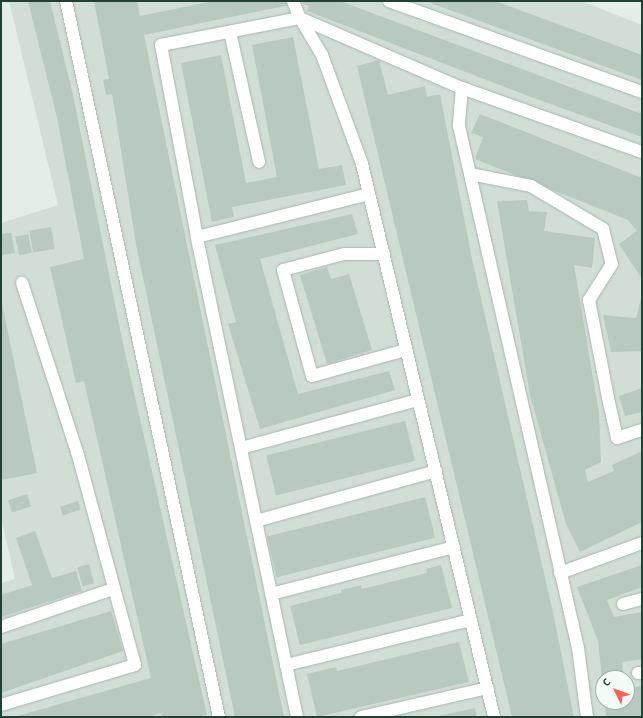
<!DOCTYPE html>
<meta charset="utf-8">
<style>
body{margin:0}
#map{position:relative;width:643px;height:718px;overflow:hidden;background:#e3eee7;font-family:"Alegreya Sans",sans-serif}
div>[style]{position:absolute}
.built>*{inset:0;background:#d1ded6}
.building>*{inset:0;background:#b8c9c0;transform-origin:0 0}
.roads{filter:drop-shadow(0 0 1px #a5b7ad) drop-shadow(0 0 1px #a5b7ad)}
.lane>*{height:12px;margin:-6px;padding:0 6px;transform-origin:6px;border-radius:6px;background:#fff}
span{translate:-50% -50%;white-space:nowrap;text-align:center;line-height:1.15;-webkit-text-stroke:3.5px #f4faf6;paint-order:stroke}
.frame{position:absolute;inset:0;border:2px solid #214133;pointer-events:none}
.north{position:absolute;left:595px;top:670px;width:40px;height:40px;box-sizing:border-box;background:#f4faf6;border:1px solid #a0b0a8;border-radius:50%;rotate:312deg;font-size:11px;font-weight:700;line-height:16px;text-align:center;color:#214133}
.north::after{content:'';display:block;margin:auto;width:14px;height:18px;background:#fd5e53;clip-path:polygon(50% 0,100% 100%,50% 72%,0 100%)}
</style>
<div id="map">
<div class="built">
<div style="clip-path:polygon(evenodd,9px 1px,581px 1px,642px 25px,642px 717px,1px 717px,1px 583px,15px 579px,1px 517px,1px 223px,58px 205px,9px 1px,603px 678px,627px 678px,627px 702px,603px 702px,603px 678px)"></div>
</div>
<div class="building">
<div style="clip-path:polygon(28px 1px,50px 1px,73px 95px,122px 339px,207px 715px,196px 717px,162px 717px,161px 713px,148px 717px,14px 717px,151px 678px,84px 381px,76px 383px,50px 267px,84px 259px,57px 118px)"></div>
<div style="clip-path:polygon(94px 1px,137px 1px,140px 16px,214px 1px,288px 1px,289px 5px,144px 35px,284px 717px,235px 717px,136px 244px,112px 94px,106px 95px,103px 80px,109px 79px)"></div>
<div style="clip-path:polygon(303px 1px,340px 1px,642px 114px,642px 137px,531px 97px,307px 11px,309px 6px,302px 3px)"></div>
<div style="clip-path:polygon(425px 1px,495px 1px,642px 55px,642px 80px)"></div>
<div style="clip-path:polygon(293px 37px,319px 169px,342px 165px,346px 185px,232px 207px,234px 217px,212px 222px,181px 63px,221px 55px,246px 183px,277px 177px,252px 45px)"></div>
<div style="clip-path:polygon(379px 60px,388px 95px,425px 86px,427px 97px,440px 94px,472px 259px,554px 617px,574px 717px,512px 717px,357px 66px)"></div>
<div style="clip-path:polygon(480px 114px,642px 178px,642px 279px,619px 244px,637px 231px,628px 220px,475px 159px,483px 137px,471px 133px)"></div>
<div style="clip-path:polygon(527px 200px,529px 211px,547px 212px,544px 231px,595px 238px,592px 268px,574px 265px,599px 413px,601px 462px,585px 470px,588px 482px,614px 471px,612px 465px,642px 451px,642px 522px,580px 552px,566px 524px,530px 395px,497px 201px)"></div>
<div style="clip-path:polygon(352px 214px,358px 234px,260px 259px,298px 394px,389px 371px,395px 390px,260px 429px,228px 324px,236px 322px,215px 245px)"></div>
<div style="left:51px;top:227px;width:22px;height:22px;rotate:80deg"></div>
<div style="clip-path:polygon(11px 233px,15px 253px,1px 255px,1px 234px)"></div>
<div style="left:28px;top:234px;width:19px;height:13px;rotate:78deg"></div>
<div style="clip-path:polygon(327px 267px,331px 279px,349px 274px,372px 350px,327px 364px,300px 275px)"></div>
<div style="clip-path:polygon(642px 294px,642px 351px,611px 352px,603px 315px,636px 318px)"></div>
<div style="clip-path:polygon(1px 299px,37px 473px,2px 480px,1px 476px)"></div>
<div style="clip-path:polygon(642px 388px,642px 412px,625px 416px,619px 396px)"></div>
<div style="left:405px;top:421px;width:41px;height:143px;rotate:76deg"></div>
<div style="left:27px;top:494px;width:13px;height:20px;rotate:72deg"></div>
<div style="left:425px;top:497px;width:42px;height:163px;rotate:76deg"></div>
<div style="left:78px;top:501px;width:9px;height:19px;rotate:72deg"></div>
<div style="clip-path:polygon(35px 531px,52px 578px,76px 571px,82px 591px,1px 617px,1px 595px,32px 585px,16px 538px)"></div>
<div style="left:89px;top:564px;width:20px;height:12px;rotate:75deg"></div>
<div style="clip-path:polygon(441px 565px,452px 608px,300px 645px,290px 606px,341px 593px,341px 590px,361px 585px,362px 589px,427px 573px,426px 569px)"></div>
<div style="clip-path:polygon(642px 565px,642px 587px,607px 600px,614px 617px,642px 612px,642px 659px,622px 662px,624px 678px,602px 678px,598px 641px,577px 587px)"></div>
<div style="clip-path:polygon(111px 611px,123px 651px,1px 693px,1px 644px)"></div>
<div style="clip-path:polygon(459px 642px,469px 682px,317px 717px,307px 674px,336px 667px,337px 671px)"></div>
<div style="clip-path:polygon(642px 686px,642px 717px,606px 717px,605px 702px,627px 702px,627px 688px)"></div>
<div style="clip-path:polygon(475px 708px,477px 717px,439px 717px,439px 716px)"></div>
</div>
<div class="roads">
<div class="lane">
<div style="left:66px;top:1px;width:732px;rotate:77.94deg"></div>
<div style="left:293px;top:1px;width:18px;rotate:68deg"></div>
<div style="left:300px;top:18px;width:43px;rotate:59.3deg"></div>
<div style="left:322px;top:55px;width:116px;rotate:69.8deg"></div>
<div style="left:362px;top:164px;width:569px;rotate:76.57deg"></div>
<div style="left:389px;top:1px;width:269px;rotate:19.8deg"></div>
<div style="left:230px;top:32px;width:133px;rotate:77.4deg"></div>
<div style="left:462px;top:88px;width:38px;rotate:95deg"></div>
<div style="left:459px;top:126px;width:535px;rotate:77.16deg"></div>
<div style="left:578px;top:648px;width:70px;rotate:82.6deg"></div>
<div style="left:470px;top:174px;width:62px;rotate:11.1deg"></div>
<div style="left:531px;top:186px;width:84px;rotate:30.8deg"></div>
<div style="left:603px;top:229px;width:36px;rotate:76deg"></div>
<div style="left:612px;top:264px;width:43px;rotate:122.6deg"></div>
<div style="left:589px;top:300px;width:100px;rotate:79deg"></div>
<div style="left:608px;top:398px;width:41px;rotate:77.3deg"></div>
<div style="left:617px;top:438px;width:26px;rotate:-18deg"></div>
<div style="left:197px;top:237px;width:177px;rotate:-14deg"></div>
<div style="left:384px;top:254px;width:40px;rotate:180deg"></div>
<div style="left:344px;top:254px;width:63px;rotate:165.3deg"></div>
<div style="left:283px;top:270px;width:110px;rotate:74.7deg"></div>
<div style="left:312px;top:376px;width:98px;rotate:-15.5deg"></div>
<div style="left:241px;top:448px;width:183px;rotate:-15.2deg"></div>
<div style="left:256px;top:521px;width:187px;rotate:-15.5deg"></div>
<div style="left:560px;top:573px;width:87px;rotate:-20.1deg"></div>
<div style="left:271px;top:594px;width:189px;rotate:-14.4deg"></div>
<div style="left:623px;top:604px;width:20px;rotate:-15deg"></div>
<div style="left:1px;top:627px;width:118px;rotate:-18.7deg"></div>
<div style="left:286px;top:665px;width:190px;rotate:-13.7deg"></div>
<div style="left:638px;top:673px;width:4px"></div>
<div style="left:1px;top:705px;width:140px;rotate:-16.6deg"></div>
<div style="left:135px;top:665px;width:221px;rotate:-105.2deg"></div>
<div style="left:77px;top:452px;width:178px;rotate:-108deg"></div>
<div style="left:297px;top:717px;width:490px;rotate:-101.8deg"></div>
<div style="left:197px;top:237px;width:195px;rotate:-100.6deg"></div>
<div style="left:161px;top:45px;width:142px;rotate:-11deg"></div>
<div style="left:300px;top:18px;width:176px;rotate:23.4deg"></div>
<div style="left:462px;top:88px;width:191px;rotate:19.6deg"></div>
<div style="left:361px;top:717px;width:130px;rotate:-12.9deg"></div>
</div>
</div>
<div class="frame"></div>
<div class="north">С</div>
</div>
